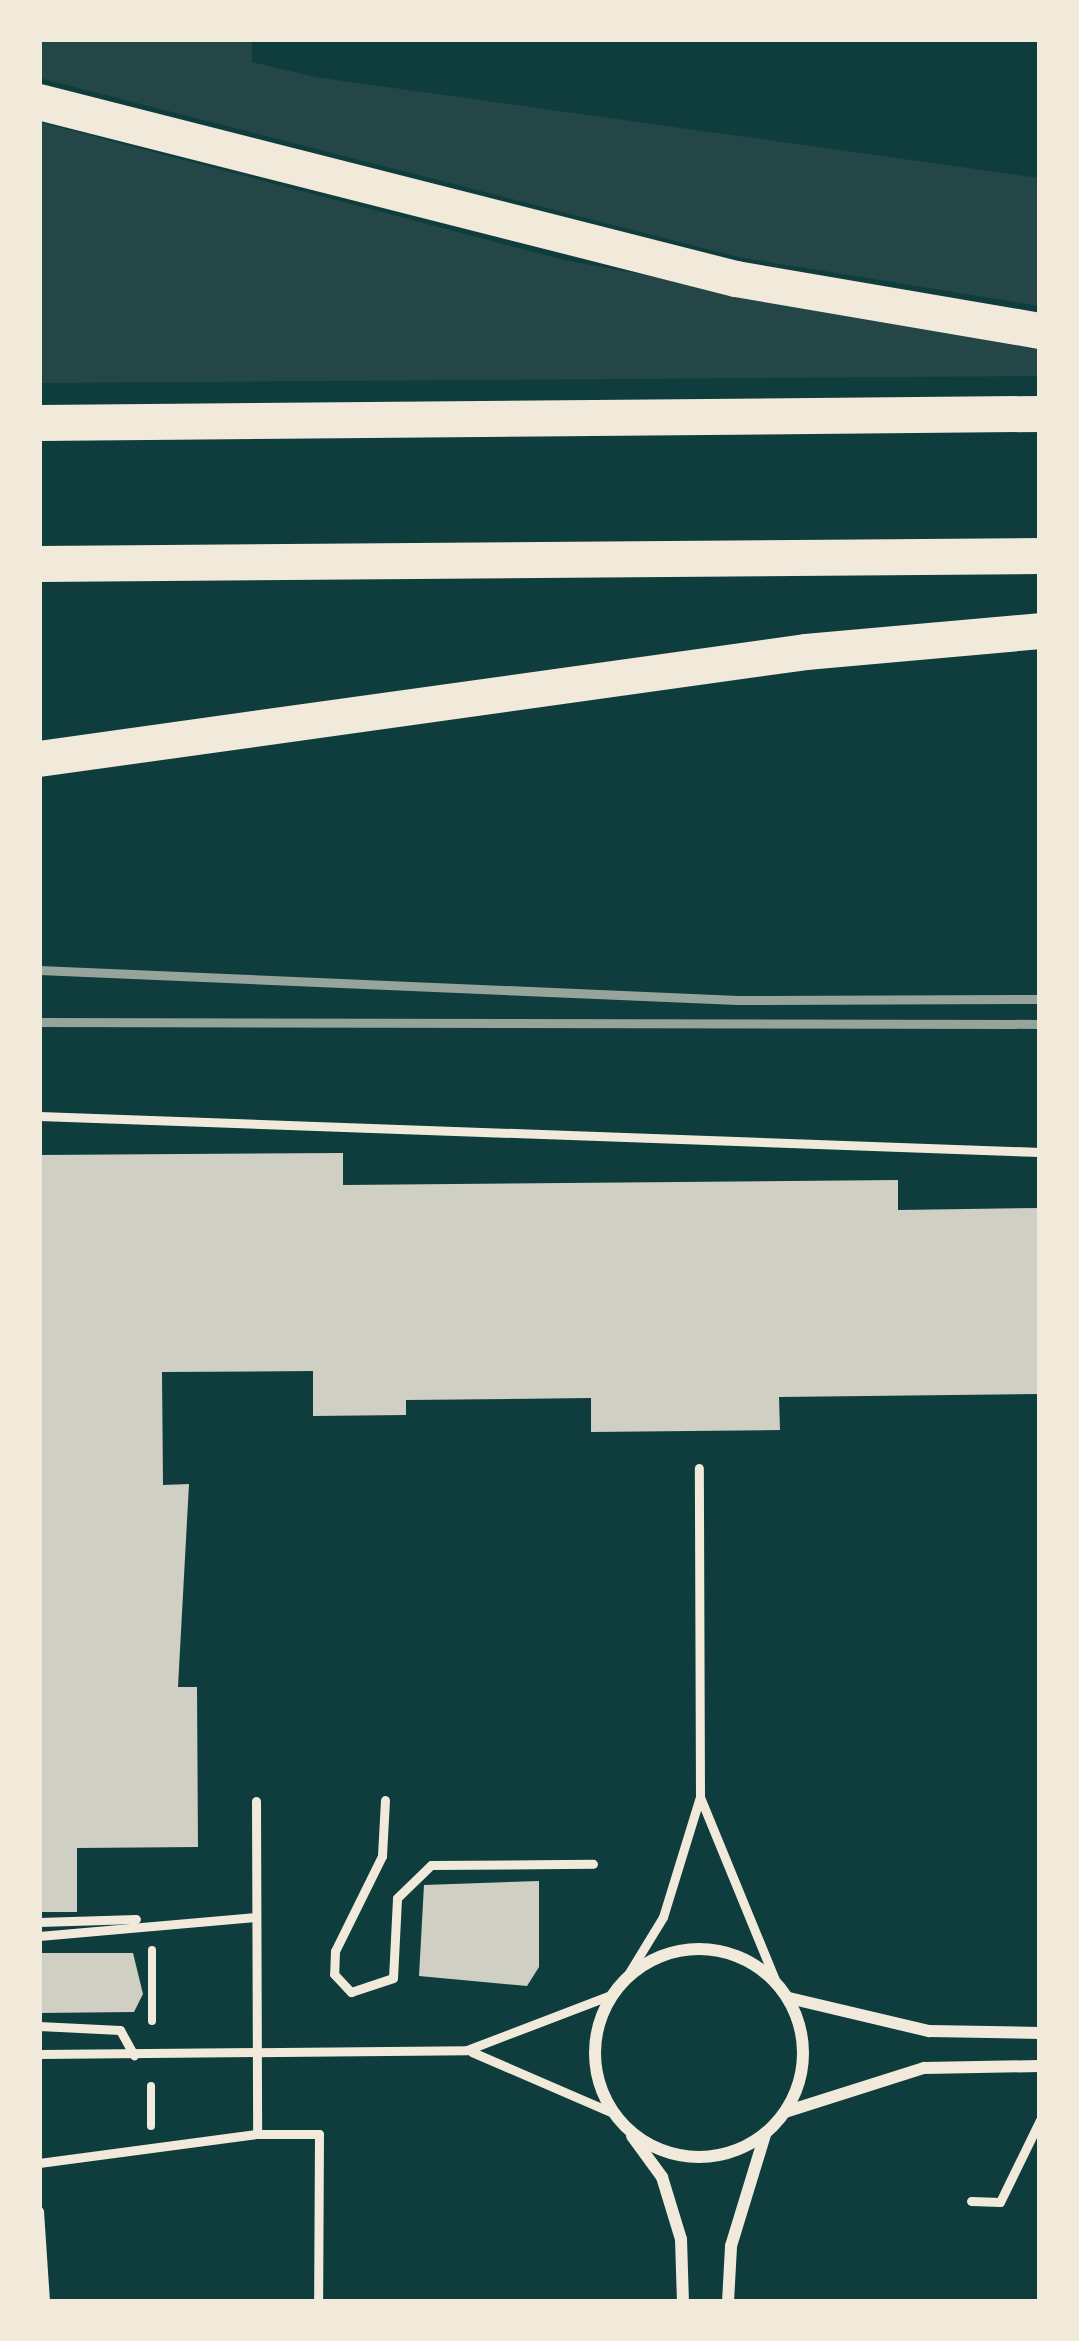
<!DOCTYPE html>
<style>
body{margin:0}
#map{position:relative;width:1079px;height:2341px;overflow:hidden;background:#0f3d3e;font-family:"Public Sans",sans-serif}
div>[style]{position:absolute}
.green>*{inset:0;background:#244646}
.building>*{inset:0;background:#cfcfc3}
.path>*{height:8px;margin:-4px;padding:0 4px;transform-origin:4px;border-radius:4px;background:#f1e9da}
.service>*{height:9px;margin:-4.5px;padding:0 4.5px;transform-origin:4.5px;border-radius:4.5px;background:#f1e9da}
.minor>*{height:12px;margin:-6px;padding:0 6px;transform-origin:6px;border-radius:6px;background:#f1e9da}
.minor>.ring{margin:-6px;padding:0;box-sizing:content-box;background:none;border:12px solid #f1e9da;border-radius:50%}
.motorway>*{height:36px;margin:-18px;padding:0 18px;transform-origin:18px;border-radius:18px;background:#f1e9da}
.rail>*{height:9px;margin:-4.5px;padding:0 4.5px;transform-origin:4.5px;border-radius:4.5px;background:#97a49c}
span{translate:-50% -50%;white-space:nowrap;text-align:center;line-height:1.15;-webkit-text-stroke:9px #f1e9da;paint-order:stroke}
.frame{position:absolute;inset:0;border:42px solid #f1e9da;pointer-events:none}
</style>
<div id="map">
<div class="green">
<div style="clip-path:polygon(39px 39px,252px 39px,252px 62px,315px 77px,1040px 178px,1040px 306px,738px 257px,39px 78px)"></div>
<div style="clip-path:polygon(39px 122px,560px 259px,1040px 350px,1040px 376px,39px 383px)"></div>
</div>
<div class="building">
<div style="clip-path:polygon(343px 1153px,343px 1185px,898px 1180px,898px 1210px,1040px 1208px,1040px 1394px,779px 1397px,780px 1430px,591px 1432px,591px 1398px,406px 1400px,406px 1415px,313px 1416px,313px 1371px,162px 1372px,163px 1485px,189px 1484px,178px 1687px,197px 1687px,198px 1847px,77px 1848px,77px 1912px,39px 1912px,39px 1155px)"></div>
<div style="clip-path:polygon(539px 1881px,539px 1967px,527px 1986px,419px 1976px,424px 1885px)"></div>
<div style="clip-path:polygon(39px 1953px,133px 1953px,143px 1994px,134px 2012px,39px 2013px)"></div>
</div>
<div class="path">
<div style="left:152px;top:2021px;width:71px;rotate:-90deg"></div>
<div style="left:151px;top:2126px;width:40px;rotate:-90deg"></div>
</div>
<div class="service">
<div style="left:39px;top:1116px;width:1002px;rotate:2.06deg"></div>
<div style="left:700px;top:1797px;width:200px;rotate:67.7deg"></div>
<div style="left:385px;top:1800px;width:56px;rotate:93.1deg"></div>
<div style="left:382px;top:1856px;width:106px;rotate:116.3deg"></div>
<div style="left:335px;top:1951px;width:23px;rotate:92deg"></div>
<div style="left:334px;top:1974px;width:25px;rotate:47deg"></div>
<div style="left:351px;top:1992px;width:44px;rotate:-18.4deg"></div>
<div style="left:393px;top:1978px;width:80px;rotate:-87.1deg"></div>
<div style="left:397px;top:1898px;width:47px;rotate:-44.1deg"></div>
<div style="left:431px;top:1865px;width:162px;rotate:-0.4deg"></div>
<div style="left:256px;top:1801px;width:333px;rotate:89.8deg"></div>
<div style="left:257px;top:2134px;width:62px"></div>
<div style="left:319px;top:2134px;width:168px;rotate:90.3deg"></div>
<div style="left:39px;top:1922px;width:97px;rotate:-1.8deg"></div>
<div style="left:39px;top:1936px;width:218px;rotate:-5deg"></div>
<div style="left:627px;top:1976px;width:69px;rotate:-58.6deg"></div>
<div style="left:663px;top:1917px;width:126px;rotate:-72.9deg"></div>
<div style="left:700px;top:1797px;width:329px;rotate:-90.2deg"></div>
<div style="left:39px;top:2026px;width:81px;rotate:2.8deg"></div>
<div style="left:120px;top:2030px;width:29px;rotate:61deg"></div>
<div style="left:472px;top:2052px;width:154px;rotate:23.4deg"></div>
<div style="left:39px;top:2054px;width:428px;rotate:-0.5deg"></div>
<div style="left:467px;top:2050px;width:154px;rotate:-20.9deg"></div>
<div style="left:39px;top:2163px;width:220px;rotate:-7.6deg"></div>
<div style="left:971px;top:2201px;width:29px;rotate:2deg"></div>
<div style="left:1000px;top:2202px;width:91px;rotate:-64deg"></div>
<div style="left:39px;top:2211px;width:91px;rotate:86.2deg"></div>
</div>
<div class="minor">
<div class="ring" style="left:595px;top:1949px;width:196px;height:196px"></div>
<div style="left:789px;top:1998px;width:144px;rotate:13.3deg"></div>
<div style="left:929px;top:2031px;width:111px;rotate:1deg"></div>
<div style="left:785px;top:2112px;width:146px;rotate:-17.6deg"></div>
<div style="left:924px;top:2068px;width:116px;rotate:-1deg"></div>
<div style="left:632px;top:2136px;width:51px;rotate:53.8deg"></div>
<div style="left:662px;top:2177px;width:65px;rotate:73deg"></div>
<div style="left:681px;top:2239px;width:63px;rotate:88.2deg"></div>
<div style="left:728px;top:2302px;width:56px;rotate:-86.9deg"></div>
<div style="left:731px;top:2246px;width:116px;rotate:-73deg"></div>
</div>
<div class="motorway">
<div style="left:39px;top:102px;width:719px;rotate:14.25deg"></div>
<div style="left:736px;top:279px;width:308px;rotate:9.7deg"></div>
<div style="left:39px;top:423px;width:1001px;rotate:-0.52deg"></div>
<div style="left:39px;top:564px;width:1001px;rotate:-0.46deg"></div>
<div style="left:39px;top:759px;width:774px;rotate:-7.94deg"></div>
<div style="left:806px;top:652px;width:235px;rotate:-5.1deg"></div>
</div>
<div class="rail">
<div style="left:39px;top:970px;width:699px;rotate:2.46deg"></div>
<div style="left:737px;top:1000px;width:303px;rotate:-0.2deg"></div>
<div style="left:39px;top:1022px;width:1001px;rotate:0.11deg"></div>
</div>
<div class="frame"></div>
</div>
